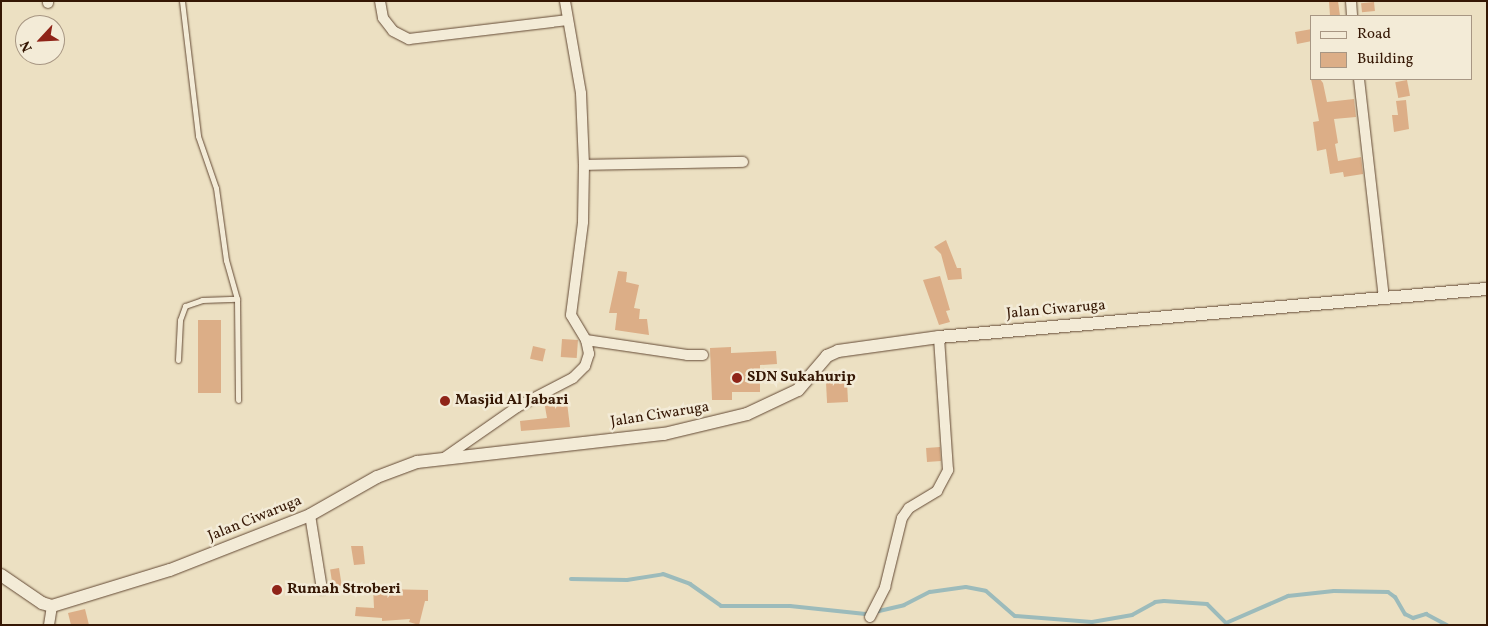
<!DOCTYPE html>
<style>
body{margin:0}
#map{position:relative;width:1488px;height:626px;overflow:hidden;background:#ece0c2;font-family:Vollkorn,serif}
div>[style]{position:absolute}
.stream>*{height:4px;margin:-2px;padding:0 2px;transform-origin:2px;border-radius:2px;background:#9cbbbb}
.building>*{inset:0;background:#dcae87;transform-origin:0 0}
.roads{filter:drop-shadow(0 0 1px #634934) drop-shadow(0 0 1px #634934)}
.service>*{height:5px;margin:-2.5px;padding:0 2.5px;transform-origin:2.5px;border-radius:2.5px;background:#f3ebd7}
.minor>*{height:10px;margin:-5px;padding:0 5px;transform-origin:5px;border-radius:5px;background:#f3ebd7}
.tertiary>*{height:12px;margin:-6px;padding:0 6px;transform-origin:6px;border-radius:6px;background:#f3ebd7}
.dots>*{width:14px;height:14px;translate:-50% -50%;box-sizing:border-box;border:2px solid #f3ebd7;border-radius:50%}
span{translate:-50% -50%;white-space:nowrap;text-align:center;line-height:1.15;-webkit-text-stroke:5px #f3ebd7;paint-order:stroke}
.street-label{font-size:15px;color:#351704}
.poi-label{font-size:15px;color:#351704;font-weight:700}
.left{translate:0 -50%;text-align:left}
.frame{position:absolute;inset:0;border:2px solid #351704;pointer-events:none}
.legend{position:absolute;left:1310px;top:15px;width:162px;height:65px;box-sizing:border-box;background:#f3ebd7;border:1px solid #a79683;margin:0;padding:6px 9px;list-style:none;font-size:15px;color:#351704}
.legend li{display:flex;align-items:center;gap:10px;height:25px}
.legend b{width:25px;border:1px solid #a79683}
.north{position:absolute;left:15px;top:15px;width:50px;height:50px;box-sizing:border-box;background:#f3ebd7;border:1px solid #a79683;border-radius:50%;rotate:245deg;font-size:14px;font-weight:700;line-height:20px;text-align:center;color:#351704}
.north::after{content:'';display:block;margin:auto;width:18px;height:22px;background:#8f2418;clip-path:polygon(50% 0,100% 100%,50% 72%,0 100%)}
</style>
<div id="map">
<div class="stream">
<div style="left:571px;top:579px;width:56px;rotate:1deg"></div>
<div style="left:627px;top:580px;width:36px;rotate:-9deg"></div>
<div style="left:663px;top:574px;width:29px;rotate:20deg"></div>
<div style="left:690px;top:584px;width:38px;rotate:35deg"></div>
<div style="left:721px;top:606px;width:69px"></div>
<div style="left:790px;top:606px;width:76px;rotate:6deg"></div>
<div style="left:866px;top:614px;width:39px;rotate:-13deg"></div>
<div style="left:904px;top:605px;width:29px;rotate:-27deg"></div>
<div style="left:930px;top:592px;width:36px;rotate:-8deg"></div>
<div style="left:966px;top:587px;width:20px;rotate:11deg"></div>
<div style="left:986px;top:591px;width:38px;rotate:41deg"></div>
<div style="left:1015px;top:616px;width:77px;rotate:4.5deg"></div>
<div style="left:1092px;top:622px;width:41px;rotate:-9.9deg"></div>
<div style="left:1132px;top:615px;width:26px;rotate:-29deg"></div>
<div style="left:1155px;top:602px;width:9px;rotate:-6deg"></div>
<div style="left:1164px;top:601px;width:43px;rotate:4deg"></div>
<div style="left:1207px;top:604px;width:27px;rotate:45deg"></div>
<div style="left:1226px;top:623px;width:68px;rotate:-23.5deg"></div>
<div style="left:1288px;top:596px;width:46px;rotate:-6.2deg"></div>
<div style="left:1334px;top:591px;width:54px;rotate:1.1deg"></div>
<div style="left:1388px;top:592px;width:9px;rotate:36deg"></div>
<div style="left:1395px;top:597px;width:20px;rotate:60deg"></div>
<div style="left:1405px;top:614px;width:9px;rotate:27deg"></div>
<div style="left:1413px;top:618px;width:14px;rotate:-17deg"></div>
<div style="left:1426px;top:614px;width:24px;rotate:28deg"></div>
</div>
<div class="building">
<div style="clip-path:polygon(1329px 1px,1338px 1px,1340px 16px,1330px 16px)"></div>
<div style="left:1374px;top:2px;width:9px;height:13px;rotate:84deg"></div>
<div style="clip-path:polygon(1312px 29px,1312px 41px,1297px 44px,1295px 32px)"></div>
<div style="clip-path:polygon(1311px 79px,1320px 79px,1323px 83px,1327px 102px,1354px 99px,1356px 117px,1334px 119px,1338px 143px,1335px 144px,1338px 161px,1361px 157px,1363px 174px,1344px 177px,1343px 172px,1330px 174px,1326px 149px,1317px 151px,1313px 122px,1319px 121px)"></div>
<div style="left:1407px;top:80px;width:16px;height:12px;rotate:79deg"></div>
<div style="clip-path:polygon(1406px 100px,1409px 129px,1394px 132px,1392px 115px,1398px 115px,1396px 101px)"></div>
<div style="clip-path:polygon(946px 240px,957px 268px,961px 268px,962px 279px,948px 280px,941px 254px,934px 247px)"></div>
<div style="clip-path:polygon(618px 271px,627px 272px,626px 282px,639px 285px,634px 308px,640px 309px,639px 319px,647px 319px,649px 335px,615px 330px,617px 313px,609px 313px)"></div>
<div style="clip-path:polygon(940px 276px,950px 310px,946px 311px,950px 322px,939px 325px,923px 280px)"></div>
<div style="left:198px;top:320px;width:23px;height:73px"></div>
<div style="left:562px;top:339px;width:16px;height:18px;rotate:4deg"></div>
<div style="left:533px;top:346px;width:13px;height:13px;rotate:13deg"></div>
<div style="clip-path:polygon(731px 347px,731px 353px,776px 351px,777px 364px,760px 365px,760px 392px,732px 392px,732px 400px,712px 400px,710px 348px)"></div>
<div style="left:847px;top:382px;width:20px;height:21px;rotate:87deg"></div>
<div style="clip-path:polygon(566px 394px,570px 427px,521px 431px,520px 421px,547px 418px,544px 401px)"></div>
<div style="left:940px;top:447px;width:14px;height:14px;rotate:86deg"></div>
<div style="clip-path:polygon(351px 546px,363px 546px,365px 564px,354px 565px)"></div>
<div style="left:339px;top:568px;width:18px;height:9px;rotate:81deg"></div>
<div style="clip-path:polygon(382px 586px,382px 589px,428px 590px,428px 601px,425px 601px,419px 625px,409px 622px,410px 619px,382px 621px,382px 618px,355px 616px,356px 607px,374px 608px,373px 587px)"></div>
<div style="clip-path:polygon(85px 609px,89px 625px,71px 625px,68px 613px)"></div>
</div>
<div class="roads">
<div class="service">
<div style="left:182px;top:1px;width:136px;rotate:83.2deg"></div>
<div style="left:198px;top:136px;width:55px;rotate:70.9deg"></div>
<div style="left:216px;top:188px;width:73px;rotate:82.1deg"></div>
<div style="left:226px;top:260px;width:41px;rotate:74.2deg"></div>
<div style="left:237px;top:299px;width:101px;rotate:89.4deg"></div>
<div style="left:178px;top:360px;width:40px;rotate:-87.1deg"></div>
<div style="left:180px;top:320px;width:15px;rotate:-70deg"></div>
<div style="left:185px;top:306px;width:18px;rotate:-19deg"></div>
<div style="left:202px;top:300px;width:35px;rotate:-2deg"></div>
</div>
<div class="minor">
<div style="left:48px;top:1px;width:2px;rotate:90deg"></div>
<div style="left:380px;top:1px;width:17px;rotate:80deg"></div>
<div style="left:383px;top:18px;width:16px;rotate:52deg"></div>
<div style="left:393px;top:31px;width:18px;rotate:27deg"></div>
<div style="left:409px;top:39px;width:160px;rotate:-6.8deg"></div>
<div style="left:1351px;top:1px;width:15px;rotate:86deg"></div>
<div style="left:1359px;top:79px;width:219px;rotate:83.5deg"></div>
<div style="left:584px;top:165px;width:159px;rotate:-1.1deg"></div>
<div style="left:586px;top:340px;width:102px;rotate:8.4deg"></div>
<div style="left:687px;top:355px;width:16px"></div>
<div style="left:444px;top:458px;width:89px;rotate:-34.9deg"></div>
<div style="left:517px;top:407px;width:63px;rotate:-27.4deg"></div>
<div style="left:573px;top:378px;width:17px;rotate:-45deg"></div>
<div style="left:585px;top:366px;width:13px;rotate:-72deg"></div>
<div style="left:589px;top:354px;width:14px;rotate:-102deg"></div>
<div style="left:586px;top:340px;width:29px;rotate:-121deg"></div>
<div style="left:571px;top:315px;width:94px;rotate:-82.6deg"></div>
<div style="left:583px;top:222px;width:57px;rotate:-89deg"></div>
<div style="left:584px;top:165px;width:72px;rotate:-92.4deg"></div>
<div style="left:581px;top:93px;width:93px;rotate:-99.9deg"></div>
<div style="left:310px;top:515px;width:75px;rotate:80.8deg"></div>
<div style="left:870px;top:617px;width:34px;rotate:-63deg"></div>
<div style="left:885px;top:587px;width:71px;rotate:-76.2deg"></div>
<div style="left:902px;top:518px;width:12px;rotate:-55deg"></div>
<div style="left:909px;top:508px;width:33px;rotate:-31deg"></div>
<div style="left:937px;top:491px;width:24px;rotate:-62deg"></div>
<div style="left:948px;top:470px;width:133px;rotate:-93.9deg"></div>
<div style="left:49px;top:625px;width:19px;rotate:-81deg"></div>
</div>
<div class="tertiary">
<div style="left:1px;top:575px;width:50px;rotate:34.3deg"></div>
<div style="left:42px;top:603px;width:10px;rotate:17deg"></div>
<div style="left:52px;top:606px;width:123px;rotate:-17deg"></div>
<div style="left:170px;top:570px;width:150px;rotate:-21.4deg"></div>
<div style="left:310px;top:515px;width:77px;rotate:-29.6deg"></div>
<div style="left:377px;top:477px;width:43px;rotate:-20.6deg"></div>
<div style="left:417px;top:462px;width:249px;rotate:-6.5deg"></div>
<div style="left:664px;top:434px;width:85px;rotate:-13.5deg"></div>
<div style="left:747px;top:414px;width:56px;rotate:-25.2deg"></div>
<div style="left:798px;top:390px;width:45px;rotate:-49.5deg"></div>
<div style="left:827px;top:356px;width:12px;rotate:-24deg"></div>
<div style="left:838px;top:351px;width:102px;rotate:-7.9deg"></div>
<div style="left:939px;top:337px;width:550px;rotate:-5.01deg"></div>
</div>
</div>
<div class="dots">
<div style="left:737px;top:378px;background:#8f2418"></div>
<div style="left:445px;top:401px;background:#8f2418"></div>
<div style="left:277px;top:590px;background:#8f2418"></div>
</div>
<div class="street-label">
<span style="left:1056px;top:310px;rotate:-5deg">Jalan Ciwaruga</span>
<span style="left:660px;top:415px;rotate:-9deg">Jalan Ciwaruga</span>
<span style="left:255px;top:519px;rotate:-22deg">Jalan Ciwaruga</span>
</div>
<div class="poi-label">
<span class="left" style="left:747px;top:378px">SDN Sukahurip</span>
<span class="left" style="left:455px;top:401px">Masjid Al Jabari</span>
<span class="left" style="left:287px;top:590px">Rumah Stroberi</span>
</div>
<div class="frame"></div>
<ul class="legend">
<li><b style="height:6px;background:#f3ebd7"></b>Road</li>
<li><b style="height:14px;background:#dcae87"></b>Building</li>
</ul>
<div class="north">N</div>
</div>
